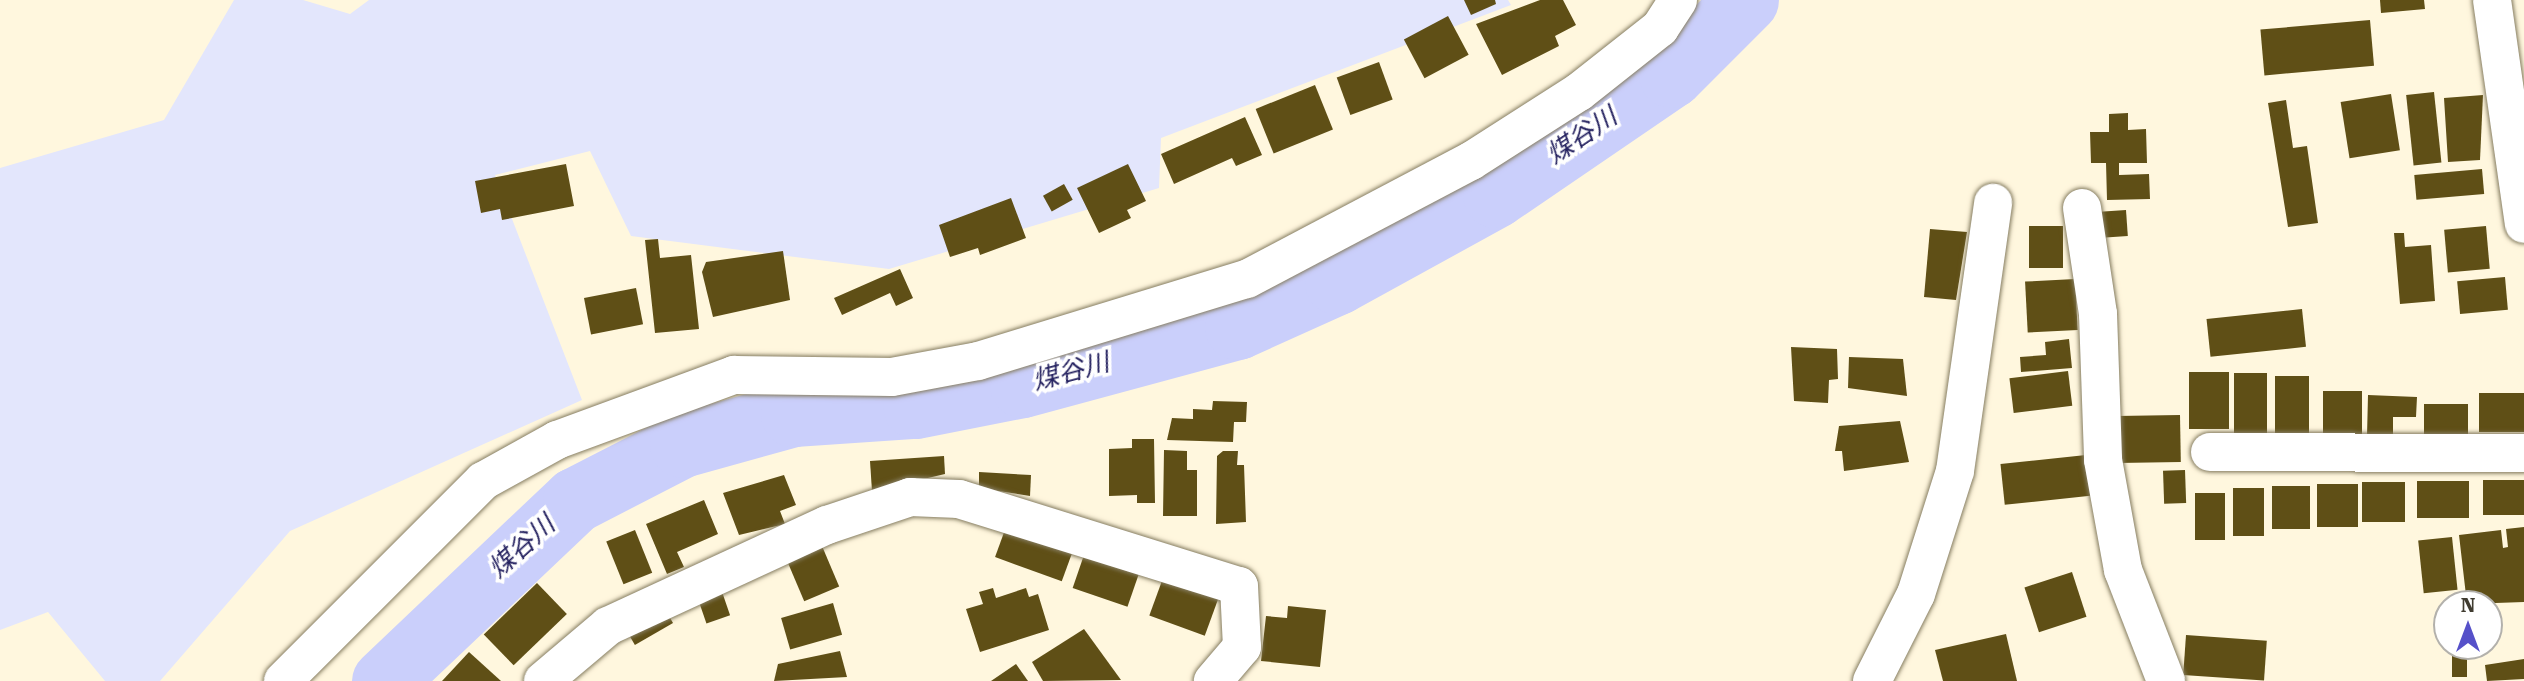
<!DOCTYPE html>
<meta charset="utf-8">
<style>
body{margin:0}
#map{position:relative;width:2524px;height:681px;overflow:hidden;background:#fff7de;font-family:"Roboto Serif","Noto Sans JP",serif}
div>[style]{position:absolute}
.green>*{inset:0;background:#e3e6fc}
.river>*{height:65px;margin:-32.5px;padding:0 32.5px;transform-origin:32.5px;border-radius:32.5px;background:#cacffb}
.building>*{inset:0;background:#5f4f16;transform-origin:0 0}
.roads{filter:drop-shadow(0 0 2px #867d61) drop-shadow(0 0 2px #867d61)}
.minor>*{height:38px;margin:-19px;padding:0 19px;transform-origin:19px;border-radius:19px;background:#fff}
span{translate:-50% -50%;white-space:nowrap;text-align:center;line-height:1.15;-webkit-text-stroke:7px #fff;paint-order:stroke}
.water-label{font-size:26px;color:#252260;font-style:italic}
.north{position:absolute;left:2433px;top:590px;width:70px;height:70px;box-sizing:border-box;background:#fff;border:2px solid #b3b1ac;border-radius:50%;rotate:0deg;font-size:19px;font-weight:700;line-height:28px;text-align:center;color:#403c30}
.north::after{content:'';display:block;margin:auto;width:24px;height:32px;background:#5651c9;clip-path:polygon(50% 0,100% 100%,50% 72%,0 100%)}
</style>
<div id="map">
<div class="green">
<div style="clip-path:polygon(234px 0,303px 0,350px 14px,369px 0,1508px 0,1511px 5px,1161px 138px,1159px 188px,889px 269px,631px 236px,590px 151px,495px 175px,582px 400px,290px 531px,160px 681px,105px 681px,48px 612px,0 630px,0 168px,164px 120px)"></div>
</div>
<div class="river">
<div style="left:384px;top:681px;width:263px;rotate:-43.5deg"></div>
<div style="left:575px;top:500px;width:120px;rotate:-27.2deg"></div>
<div style="left:682px;top:445px;width:115px;rotate:-15.6deg"></div>
<div style="left:793px;top:414px;width:122px;rotate:-3.8deg"></div>
<div style="left:915px;top:406px;width:109px;rotate:-11.1deg"></div>
<div style="left:1022px;top:385px;width:223px;rotate:-15.1deg"></div>
<div style="left:1237px;top:327px;width:110px;rotate:-24.2deg"></div>
<div style="left:1337px;top:282px;width:180px;rotate:-28.8deg"></div>
<div style="left:1495px;top:195px;width:213px;rotate:-34.3deg"></div>
<div style="left:1671px;top:75px;width:106px;rotate:-45deg"></div>
</div>
<div class="building">
<div style="clip-path:polygon(1464px 0,1495px 0,1496px 4px,1471px 15px)"></div>
<div style="clip-path:polygon(1540px 0,1563px 0,1576px 25px,1555px 36px,1559px 46px,1502px 75px,1476px 24px)"></div>
<div style="clip-path:polygon(2380px 0,2424px 0,2425px 9px,2381px 13px)"></div>
<div style="left:1448px;top:16px;width:44px;height:50px;rotate:62deg"></div>
<div style="left:2370px;top:20px;width:46px;height:110px;rotate:85deg"></div>
<div style="left:1379px;top:62px;width:40px;height:45px;rotate:70deg"></div>
<div style="left:1315px;top:85px;width:48px;height:64px;rotate:68deg"></div>
<div style="left:2434px;top:92px;width:71px;height:28px;rotate:84deg"></div>
<div style="left:2391px;top:94px;width:57px;height:51px;rotate:81deg"></div>
<div style="clip-path:polygon(2483px 95px,2480px 160px,2448px 162px,2444px 98px)"></div>
<div style="clip-path:polygon(2286px 100px,2293px 148px,2307px 146px,2318px 223px,2288px 227px,2268px 103px)"></div>
<div style="clip-path:polygon(2128px 113px,2128px 130px,2146px 129px,2147px 163px,2119px 163px,2119px 175px,2149px 174px,2150px 199px,2107px 200px,2106px 163px,2091px 163px,2090px 132px,2109px 132px,2109px 114px)"></div>
<div style="clip-path:polygon(1245px 117px,1262px 155px,1236px 166px,1232px 158px,1174px 184px,1161px 154px)"></div>
<div style="clip-path:polygon(566px 164px,574px 206px,502px 220px,500px 209px,481px 213px,475px 181px)"></div>
<div style="clip-path:polygon(1128px 164px,1146px 201px,1127px 210px,1131px 218px,1099px 233px,1077px 188px)"></div>
<div style="left:2482px;top:169px;width:25px;height:68px;rotate:85deg"></div>
<div style="left:1064px;top:184px;width:18px;height:24px;rotate:61deg"></div>
<div style="clip-path:polygon(1011px 198px,1026px 238px,980px 255px,978px 248px,950px 257px,939px 225px)"></div>
<div style="left:2126px;top:210px;width:26px;height:26px;rotate:86deg"></div>
<div style="left:2029px;top:226px;width:34px;height:42px"></div>
<div style="left:2486px;top:226px;width:43px;height:42px;rotate:85deg"></div>
<div style="clip-path:polygon(1930px 229px,1967px 232px,1956px 300px,1924px 297px)"></div>
<div style="clip-path:polygon(2394px 233px,2404px 233px,2405px 247px,2431px 245px,2435px 301px,2400px 304px)"></div>
<div style="clip-path:polygon(658px 239px,660px 258px,691px 255px,699px 329px,655px 333px,645px 240px)"></div>
<div style="clip-path:polygon(783px 251px,790px 300px,713px 317px,702px 272px,706px 262px)"></div>
<div style="clip-path:polygon(900px 269px,913px 298px,896px 306px,890px 293px,842px 315px,834px 298px)"></div>
<div style="left:2505px;top:277px;width:33px;height:48px;rotate:85deg"></div>
<div style="left:2075px;top:279px;width:51px;height:50px;rotate:87deg"></div>
<div style="left:636px;top:288px;width:37px;height:53px;rotate:79deg"></div>
<div style="left:2302px;top:309px;width:38px;height:96px;rotate:84deg"></div>
<div style="clip-path:polygon(2069px 339px,2072px 368px,2021px 372px,2020px 357px,2046px 355px,2045px 342px)"></div>
<div style="clip-path:polygon(1791px 347px,1837px 349px,1838px 379px,1829px 380px,1828px 403px,1794px 401px)"></div>
<div style="clip-path:polygon(1849px 357px,1903px 359px,1907px 396px,1848px 388px)"></div>
<div style="left:2068px;top:371px;width:35px;height:59px;rotate:83deg"></div>
<div style="left:2189px;top:372px;width:40px;height:57px"></div>
<div style="left:2234px;top:373px;width:33px;height:63px"></div>
<div style="left:2275px;top:376px;width:34px;height:60px"></div>
<div style="left:2323px;top:391px;width:39px;height:47px"></div>
<div style="left:2524px;top:393px;width:39px;height:45px;rotate:90deg"></div>
<div style="clip-path:polygon(2368px 395px,2417px 397px,2416px 417px,2393px 417px,2393px 437px,2367px 436px)"></div>
<div style="clip-path:polygon(1213px 401px,1247px 402px,1246px 422px,1234px 422px,1233px 442px,1167px 440px,1172px 418px,1193px 419px,1193px 409px,1212px 410px)"></div>
<div style="left:2424px;top:404px;width:44px;height:30px"></div>
<div style="left:2180px;top:415px;width:47px;height:63px;rotate:89deg"></div>
<div style="clip-path:polygon(1900px 421px,1909px 462px,1844px 471px,1842px 451px,1835px 451px,1839px 426px)"></div>
<div style="clip-path:polygon(1132px 439px,1154px 439px,1155px 503px,1137px 503px,1137px 495px,1109px 496px,1109px 449px,1132px 448px)"></div>
<div style="clip-path:polygon(1164px 450px,1187px 451px,1187px 470px,1197px 470px,1197px 516px,1163px 516px)"></div>
<div style="clip-path:polygon(1223px 451px,1238px 451px,1237px 465px,1244px 465px,1246px 522px,1216px 524px,1217px 456px)"></div>
<div style="left:2086px;top:455px;width:41px;height:86px;rotate:84deg"></div>
<div style="clip-path:polygon(944px 456px,945px 474px,872px 491px,870px 461px)"></div>
<div style="left:2185px;top:470px;width:33px;height:22px;rotate:88deg"></div>
<div style="clip-path:polygon(979px 472px,1031px 475px,1030px 496px,979px 488px)"></div>
<div style="clip-path:polygon(784px 475px,796px 505px,780px 511px,785px 524px,739px 535px,723px 493px)"></div>
<div style="left:2483px;top:480px;width:41px;height:35px"></div>
<div style="left:2417px;top:481px;width:52px;height:37px"></div>
<div style="left:2405px;top:482px;width:40px;height:43px;rotate:90deg"></div>
<div style="left:2317px;top:484px;width:41px;height:43px"></div>
<div style="left:2272px;top:486px;width:38px;height:43px"></div>
<div style="left:2233px;top:488px;width:31px;height:48px"></div>
<div style="left:2195px;top:493px;width:30px;height:47px"></div>
<div style="clip-path:polygon(704px 500px,718px 534px,677px 552px,684px 567px,667px 574px,646px 524px)"></div>
<div style="left:1006px;top:527px;width:71px;height:32px;rotate:20deg"></div>
<div style="clip-path:polygon(2524px 527px,2524px 602px,2467px 604px,2459px 535px,2501px 530px,2503px 548px,2508px 547px,2506px 529px)"></div>
<div style="left:635px;top:530px;width:46px;height:31px;rotate:68deg"></div>
<div style="left:2452px;top:537px;width:53px;height:34px;rotate:84deg"></div>
<div style="left:822px;top:546px;width:44px;height:38px;rotate:67deg"></div>
<div style="left:1085px;top:552px;width:58px;height:38px;rotate:19deg"></div>
<div style="left:2072px;top:572px;width:47px;height:50px;rotate:72deg"></div>
<div style="left:1163px;top:578px;width:59px;height:40px;rotate:20deg"></div>
<div style="left:537px;top:583px;width:43px;height:74px;rotate:46deg"></div>
<div style="left:720px;top:586px;width:31px;height:25px;rotate:71deg"></div>
<div style="clip-path:polygon(993px 588px,996px 598px,1026px 588px,1029px 597px,1038px 594px,1049px 630px,980px 652px,966px 609px,983px 604px,979px 592px)"></div>
<div style="left:833px;top:603px;width:33px;height:54px;rotate:74deg"></div>
<div style="clip-path:polygon(1288px 606px,1326px 610px,1320px 667px,1261px 661px,1266px 616px,1287px 618px)"></div>
<div style="left:666px;top:611px;width:14px;height:44px;rotate:60deg"></div>
<div style="clip-path:polygon(1084px 629px,1121px 680px,1043px 681px,1032px 662px)"></div>
<div style="clip-path:polygon(2006px 634px,2017px 681px,1943px 681px,1935px 650px)"></div>
<div style="left:2186px;top:635px;width:81px;height:40px;rotate:4deg"></div>
<div style="left:2452px;top:646px;width:15px;height:31px"></div>
<div style="clip-path:polygon(840px 651px,847px 677px,774px 681px,778px 664px)"></div>
<div style="clip-path:polygon(469px 652px,501px 681px,442px 681px)"></div>
<div style="clip-path:polygon(2524px 659px,2524px 679px,2487px 681px,2485px 665px)"></div>
<div style="clip-path:polygon(1016px 664px,1028px 681px,991px 681px)"></div>
</div>
<div class="roads">
<div class="minor">
<div style="left:2492px;top:0;width:226px;rotate:81.9deg"></div>
<div style="left:2082px;top:208px;width:107px;rotate:81.4deg"></div>
<div style="left:2098px;top:314px;width:146px;rotate:88deg"></div>
<div style="left:2103px;top:460px;width:112px;rotate:79.7deg"></div>
<div style="left:2123px;top:570px;width:119px;rotate:68.8deg"></div>
<div style="left:2210px;top:452px;width:314px;rotate:0.2deg"></div>
<div style="left:283px;top:681px;width:283px;rotate:-45deg"></div>
<div style="left:483px;top:481px;width:85px;rotate:-29deg"></div>
<div style="left:557px;top:440px;width:189px;rotate:-20.2deg"></div>
<div style="left:734px;top:375px;width:158px;rotate:0.7deg"></div>
<div style="left:892px;top:377px;width:87px;rotate:-10.5deg"></div>
<div style="left:978px;top:361px;width:281px;rotate:-17deg"></div>
<div style="left:1247px;top:279px;width:253px;rotate:-27.8deg"></div>
<div style="left:1471px;top:161px;width:128px;rotate:-32.6deg"></div>
<div style="left:1579px;top:92px;width:103px;rotate:-38.3deg"></div>
<div style="left:1660px;top:28px;width:33px;rotate:-57deg"></div>
<div style="left:543px;top:681px;width:85px;rotate:-40.2deg"></div>
<div style="left:608px;top:626px;width:241px;rotate:-24.8deg"></div>
<div style="left:827px;top:525px;width:88px;rotate:-18.6deg"></div>
<div style="left:910px;top:497px;width:49px;rotate:2.3deg"></div>
<div style="left:959px;top:499px;width:293px;rotate:17.3deg"></div>
<div style="left:1239px;top:586px;width:61px;rotate:87.2deg"></div>
<div style="left:1242px;top:647px;width:45px;rotate:130.5deg"></div>
<div style="left:1872px;top:681px;width:97px;rotate:-63.2deg"></div>
<div style="left:1916px;top:594px;width:129px;rotate:-72.4deg"></div>
<div style="left:1955px;top:471px;width:271px;rotate:-81.9deg"></div>
</div>
</div>
<div class="water-label">
<span style="left:1582px;top:136px;rotate:-34deg">煤谷川</span>
<span style="left:1071px;top:372px;rotate:-15deg">煤谷川</span>
<span style="left:522px;top:547px;rotate:-42deg">煤谷川</span>
</div>
<div class="north">N</div>
</div>
